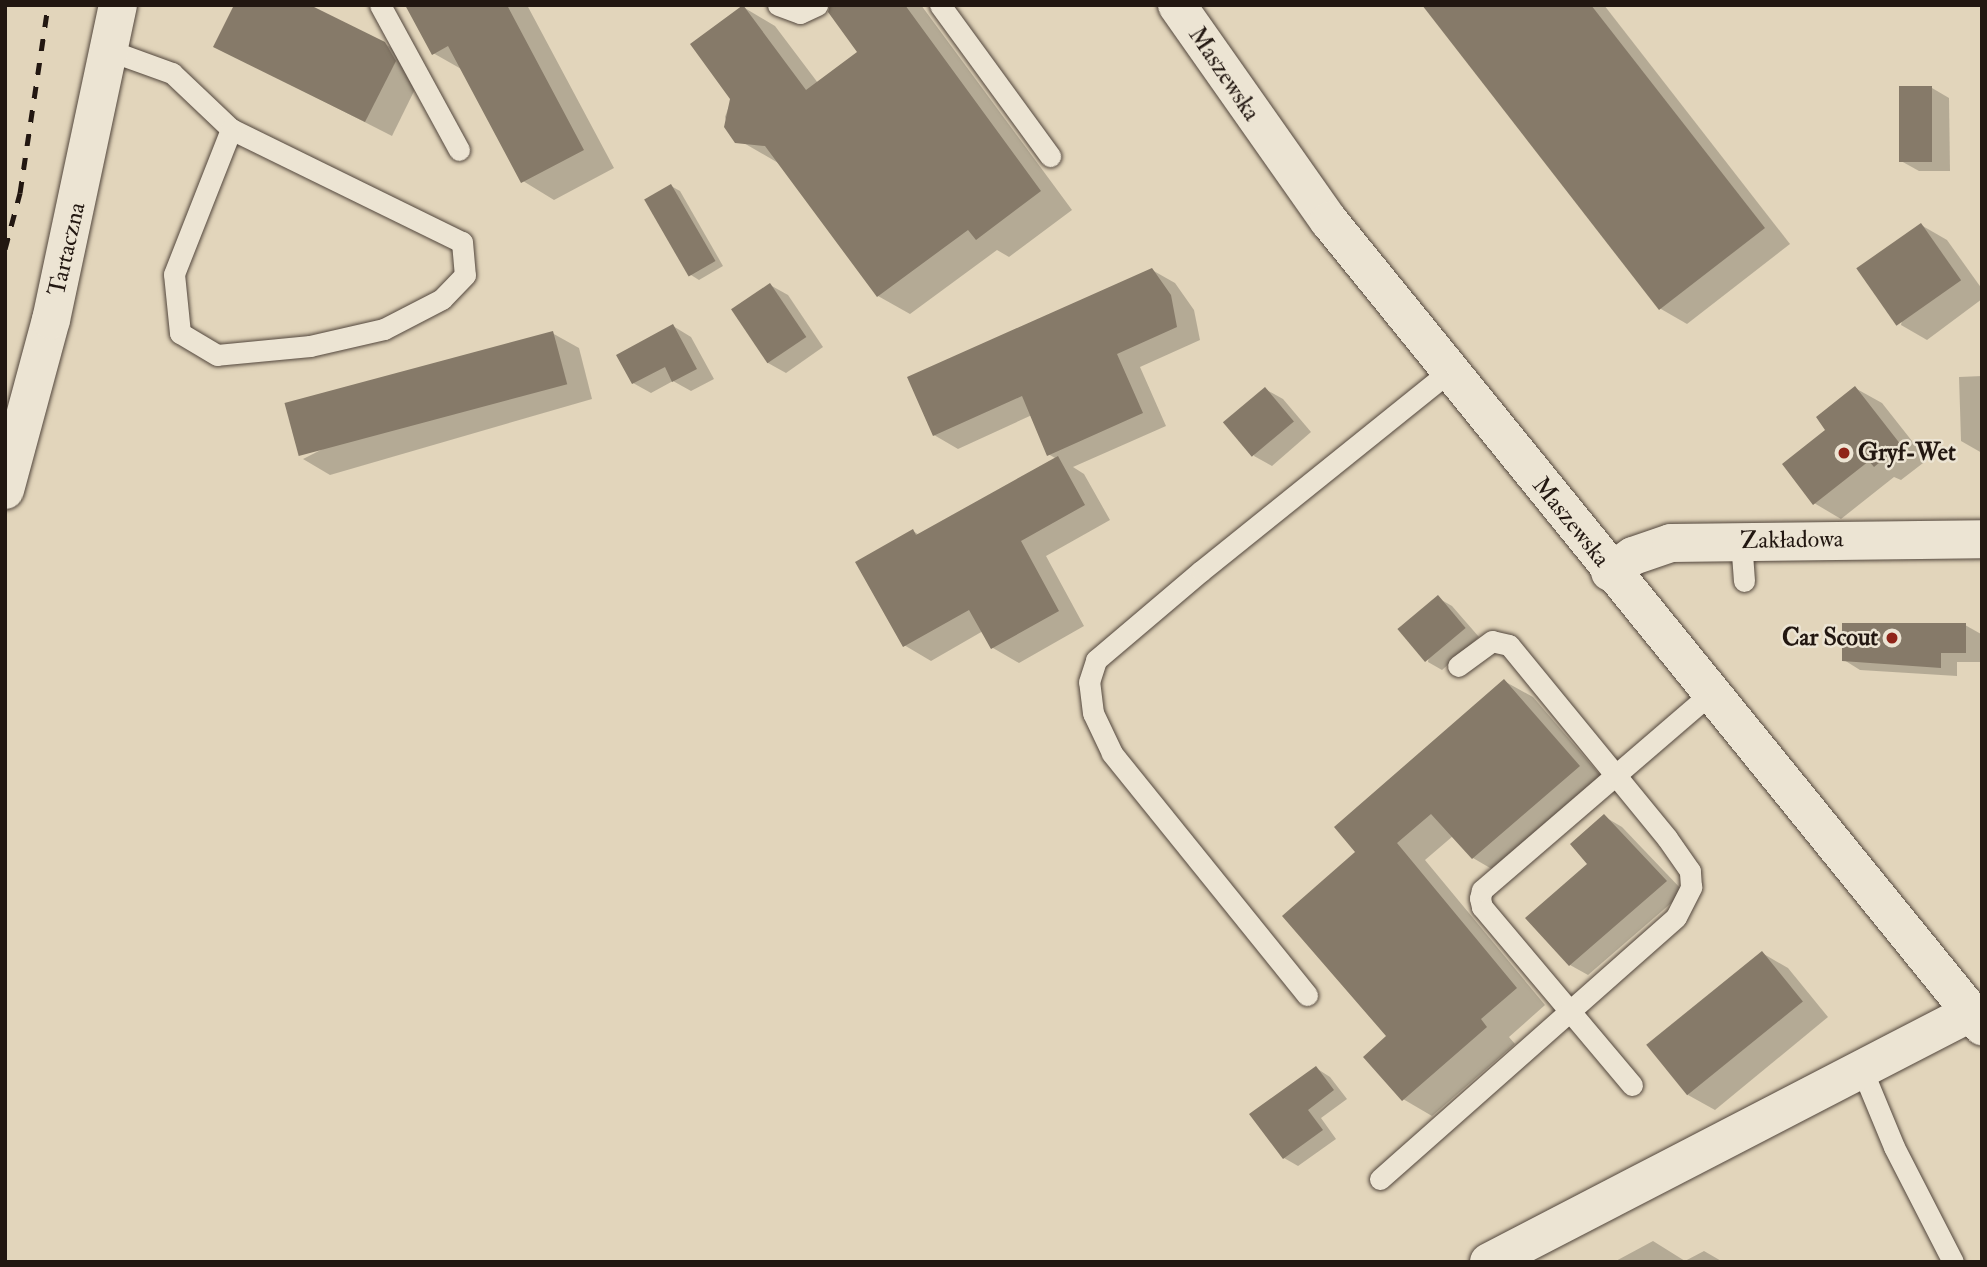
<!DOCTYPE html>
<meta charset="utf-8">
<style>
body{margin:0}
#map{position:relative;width:1987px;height:1267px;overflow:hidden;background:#e2d5bb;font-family:"IM FELL Double Pica",serif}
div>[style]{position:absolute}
.shadow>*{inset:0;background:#0003}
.building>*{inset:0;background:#867a69;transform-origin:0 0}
.roads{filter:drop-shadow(0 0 2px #52463c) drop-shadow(0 0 2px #52463c)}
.service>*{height:21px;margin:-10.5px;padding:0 10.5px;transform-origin:10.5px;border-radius:10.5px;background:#ece4d3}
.minor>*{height:38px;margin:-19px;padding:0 19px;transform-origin:19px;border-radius:19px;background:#ece4d3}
.tertiary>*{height:38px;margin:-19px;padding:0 19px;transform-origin:19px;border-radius:19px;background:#ece4d3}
.rail>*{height:5px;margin-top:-2.5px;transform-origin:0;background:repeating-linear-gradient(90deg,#221711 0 12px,transparent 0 24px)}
.dots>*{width:19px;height:19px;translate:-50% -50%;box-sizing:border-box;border:4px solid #ece4d3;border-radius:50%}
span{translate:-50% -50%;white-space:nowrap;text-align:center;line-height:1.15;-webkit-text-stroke:5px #ece4d3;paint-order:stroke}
.street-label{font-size:24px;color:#221711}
.poi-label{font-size:24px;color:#221711;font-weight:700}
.left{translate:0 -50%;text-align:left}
.right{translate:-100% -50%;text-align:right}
.frame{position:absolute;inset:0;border:7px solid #221711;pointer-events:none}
</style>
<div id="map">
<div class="shadow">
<div style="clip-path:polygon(407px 5px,527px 5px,614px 168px,554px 200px,523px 181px,463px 70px,433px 53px)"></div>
<div style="clip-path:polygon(846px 5px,921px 5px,1072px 210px,1009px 257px,997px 250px,910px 314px,878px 296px,780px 164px,730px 135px,725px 117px,732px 98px,743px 7px,775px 26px,818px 83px,859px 52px)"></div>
<div style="clip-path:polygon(1424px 5px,1604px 5px,1790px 244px,1687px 324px,1661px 309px)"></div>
<div style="clip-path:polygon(385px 44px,412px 60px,421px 77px,392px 136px,215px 46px)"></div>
<div style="clip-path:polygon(1932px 88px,1949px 98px,1950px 171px,1919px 171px,1901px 161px)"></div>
<div style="clip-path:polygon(671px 186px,680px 191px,723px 266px,699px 280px,691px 275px)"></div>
<div style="clip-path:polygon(1921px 225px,1947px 240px,1982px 289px,1982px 299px,1927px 340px,1901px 325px)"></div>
<div style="clip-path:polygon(1152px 270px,1175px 283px,1194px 310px,1200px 340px,1140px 367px,1166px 426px,1073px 467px,1084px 474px,1110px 520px,1046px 556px,1084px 626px,1019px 663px,993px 648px,983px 631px,931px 661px,904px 645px,913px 531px,919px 535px,1057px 459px,1048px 454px,1032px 415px,958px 449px,934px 435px)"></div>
<div style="clip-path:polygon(770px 285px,788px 295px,823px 347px,786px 373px,768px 363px)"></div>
<div style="clip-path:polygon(673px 326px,691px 337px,714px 379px,691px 391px,673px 381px,651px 393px,633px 383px)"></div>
<div style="clip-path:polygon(552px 333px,579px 348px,592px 399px,330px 475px,303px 459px)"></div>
<div style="clip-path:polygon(1982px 376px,1982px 453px,1961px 441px,1959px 377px)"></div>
<div style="clip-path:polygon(1855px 388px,1882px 403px,1927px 460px,1901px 480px,1894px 477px,1841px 519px,1814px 503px,1828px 431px)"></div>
<div style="clip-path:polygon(1265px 389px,1283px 399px,1311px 432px,1272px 466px,1254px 456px)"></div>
<div style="clip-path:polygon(1438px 598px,1452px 606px,1479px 637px,1442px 670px,1428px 662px)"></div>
<div style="clip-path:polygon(1965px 625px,1981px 634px,1981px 662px,1957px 662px,1957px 676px,1860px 670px,1844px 660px)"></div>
<div style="clip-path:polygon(1504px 681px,1533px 697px,1607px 783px,1502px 875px,1473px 858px,1453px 836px,1425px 860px,1545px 1005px,1509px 1037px,1515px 1044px,1432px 1116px,1403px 1099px,1357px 852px)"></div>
<div style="clip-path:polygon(1605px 817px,1622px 827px,1684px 892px,1588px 975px,1570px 965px,1590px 864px)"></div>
<div style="clip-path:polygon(1762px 953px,1788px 968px,1828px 1017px,1715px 1110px,1688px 1095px)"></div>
<div style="clip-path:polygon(1316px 1068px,1330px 1077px,1347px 1099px,1321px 1118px,1336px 1139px,1298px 1166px,1284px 1158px)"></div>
<div style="clip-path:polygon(1653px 1241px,1685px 1261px,1704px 1251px,1723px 1262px,1614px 1262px)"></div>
</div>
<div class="building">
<div style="clip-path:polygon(234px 5px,310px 5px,385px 42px,396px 61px,365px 122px,213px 47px)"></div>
<div style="clip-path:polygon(405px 5px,507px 5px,584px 150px,521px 183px,448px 46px,432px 55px)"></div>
<div style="clip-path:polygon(743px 5px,806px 90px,857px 52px,828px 12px,830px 5px,905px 5px,1041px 191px,976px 240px,968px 230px,877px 297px,765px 146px,735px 143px,724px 127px,730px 99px,690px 44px)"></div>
<div style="clip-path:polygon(1422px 5px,1591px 5px,1765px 228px,1659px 310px)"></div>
<div style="left:1932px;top:86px;width:76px;height:33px;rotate:90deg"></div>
<div style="left:671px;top:184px;width:89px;height:31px;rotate:60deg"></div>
<div style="left:1921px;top:223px;width:70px;height:79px;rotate:55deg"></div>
<div style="clip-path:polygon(1152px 268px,1171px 295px,1177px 327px,1117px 354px,1143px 413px,1047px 456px,1022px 396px,933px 436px,907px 377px)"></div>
<div style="left:770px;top:283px;width:65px;height:47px;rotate:56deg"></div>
<div style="clip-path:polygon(673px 324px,697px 369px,672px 382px,665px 367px,632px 384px,616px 355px)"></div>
<div style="left:553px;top:331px;width:55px;height:278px;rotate:75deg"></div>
<div style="clip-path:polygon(1855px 386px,1901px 445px,1874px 467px,1869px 461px,1813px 505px,1782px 464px,1825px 430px,1816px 417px)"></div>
<div style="left:1265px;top:387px;width:45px;height:55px;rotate:50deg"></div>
<div style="clip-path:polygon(1058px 456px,1085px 505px,1021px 541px,1059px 611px,991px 649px,969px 610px,903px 647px,855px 562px,913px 529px,916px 535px)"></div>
<div style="left:1438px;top:595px;width:43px;height:53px;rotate:50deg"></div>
<div style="clip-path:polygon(1842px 623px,1966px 623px,1966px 653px,1941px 653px,1941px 668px,1842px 661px)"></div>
<div style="clip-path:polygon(1504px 679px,1580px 766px,1472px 859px,1431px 814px,1397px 843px,1517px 988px,1481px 1019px,1487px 1027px,1402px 1101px,1363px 1057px,1386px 1036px,1282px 916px,1355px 852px,1334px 827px)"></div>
<div style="clip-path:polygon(1604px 814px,1667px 881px,1569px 966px,1525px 918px,1587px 864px,1570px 844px)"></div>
<div style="left:1762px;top:951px;width:65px;height:149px;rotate:51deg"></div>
<div style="clip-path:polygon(1316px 1066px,1334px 1090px,1308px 1110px,1323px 1130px,1283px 1159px,1249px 1114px)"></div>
</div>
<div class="roads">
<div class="service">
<div style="left:380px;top:5px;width:165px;rotate:61.4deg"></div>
<div style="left:778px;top:5px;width:23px;rotate:20deg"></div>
<div style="left:800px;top:13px;width:19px;rotate:-25deg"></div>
<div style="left:940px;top:5px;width:187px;rotate:53.9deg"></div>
<div style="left:111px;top:51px;width:65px;rotate:19.8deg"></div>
<div style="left:172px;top:73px;width:81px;rotate:43.5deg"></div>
<div style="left:231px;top:129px;width:257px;rotate:26.1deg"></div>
<div style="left:462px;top:242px;width:33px;rotate:85deg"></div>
<div style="left:465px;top:275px;width:33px;rotate:134deg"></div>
<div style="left:442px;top:299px;width:65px;rotate:152.7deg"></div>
<div style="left:384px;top:329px;width:76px;rotate:167.1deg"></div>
<div style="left:310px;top:346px;width:93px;rotate:174.5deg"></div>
<div style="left:217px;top:355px;width:43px;rotate:-149.3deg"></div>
<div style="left:180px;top:333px;width:59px;rotate:-95.8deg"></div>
<div style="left:174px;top:274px;width:156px;rotate:-68.5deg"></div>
<div style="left:1741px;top:540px;width:41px;rotate:85.8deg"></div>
<div style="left:1307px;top:995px;width:311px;rotate:-128.9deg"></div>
<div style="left:1112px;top:753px;width:44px;rotate:-115.4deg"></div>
<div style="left:1093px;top:713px;width:31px;rotate:-97deg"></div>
<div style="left:1089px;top:682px;width:23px;rotate:-72deg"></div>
<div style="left:1096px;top:660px;width:138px;rotate:-40.3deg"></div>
<div style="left:1201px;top:571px;width:319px;rotate:-38.8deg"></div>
<div style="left:1863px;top:1072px;width:81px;rotate:67.5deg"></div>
<div style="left:1894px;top:1147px;width:129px;rotate:62.8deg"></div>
<div style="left:1632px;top:1085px;width:233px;rotate:-130.1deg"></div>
<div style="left:1482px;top:907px;width:9px;rotate:-103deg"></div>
<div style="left:1480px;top:898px;width:8px;rotate:-76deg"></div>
<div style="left:1482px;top:890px;width:301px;rotate:-40.7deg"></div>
<div style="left:1380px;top:1179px;width:395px;rotate:-41.5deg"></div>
<div style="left:1676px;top:917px;width:34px;rotate:-63deg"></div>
<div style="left:1691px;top:887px;width:16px;rotate:-94deg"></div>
<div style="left:1690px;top:871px;width:40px;rotate:-124.9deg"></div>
<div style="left:1667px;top:838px;width:249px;rotate:-129.3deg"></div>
<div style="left:1509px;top:645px;width:17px;rotate:-167deg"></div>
<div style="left:1492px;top:641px;width:42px;rotate:143.7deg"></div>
</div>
<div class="minor">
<div style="left:5px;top:490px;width:176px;rotate:-74.9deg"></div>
<div style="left:51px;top:320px;width:322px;rotate:-78deg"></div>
<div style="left:1610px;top:572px;width:28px;rotate:-35deg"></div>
<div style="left:1633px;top:556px;width:40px;rotate:-18.9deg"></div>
<div style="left:1671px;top:543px;width:311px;rotate:-0.7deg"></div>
<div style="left:1489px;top:1262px;width:542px;rotate:-27.37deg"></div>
</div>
<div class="tertiary">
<div style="left:1177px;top:5px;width:264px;rotate:54.9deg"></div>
<div style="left:1329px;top:221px;width:1037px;rotate:50.95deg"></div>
</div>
</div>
<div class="rail">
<div style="left:5px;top:249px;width:58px;rotate:-75deg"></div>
<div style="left:20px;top:193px;width:190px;rotate:-81.5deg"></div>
</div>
<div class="dots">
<div style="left:1844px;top:453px;background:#8f2418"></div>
<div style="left:1892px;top:638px;background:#8f2418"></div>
</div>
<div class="street-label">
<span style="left:1224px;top:74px;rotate:56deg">Maszewska</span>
<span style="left:67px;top:249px;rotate:-77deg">Tartaczna</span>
<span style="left:1571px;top:522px;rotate:51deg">Maszewska</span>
<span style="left:1792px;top:540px;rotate:-1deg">Zakładowa</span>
</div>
<div class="poi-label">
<span class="left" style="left:1858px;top:453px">Gryf-Wet</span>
<span class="right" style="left:1878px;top:638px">Car Scout</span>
</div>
<div class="frame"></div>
</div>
